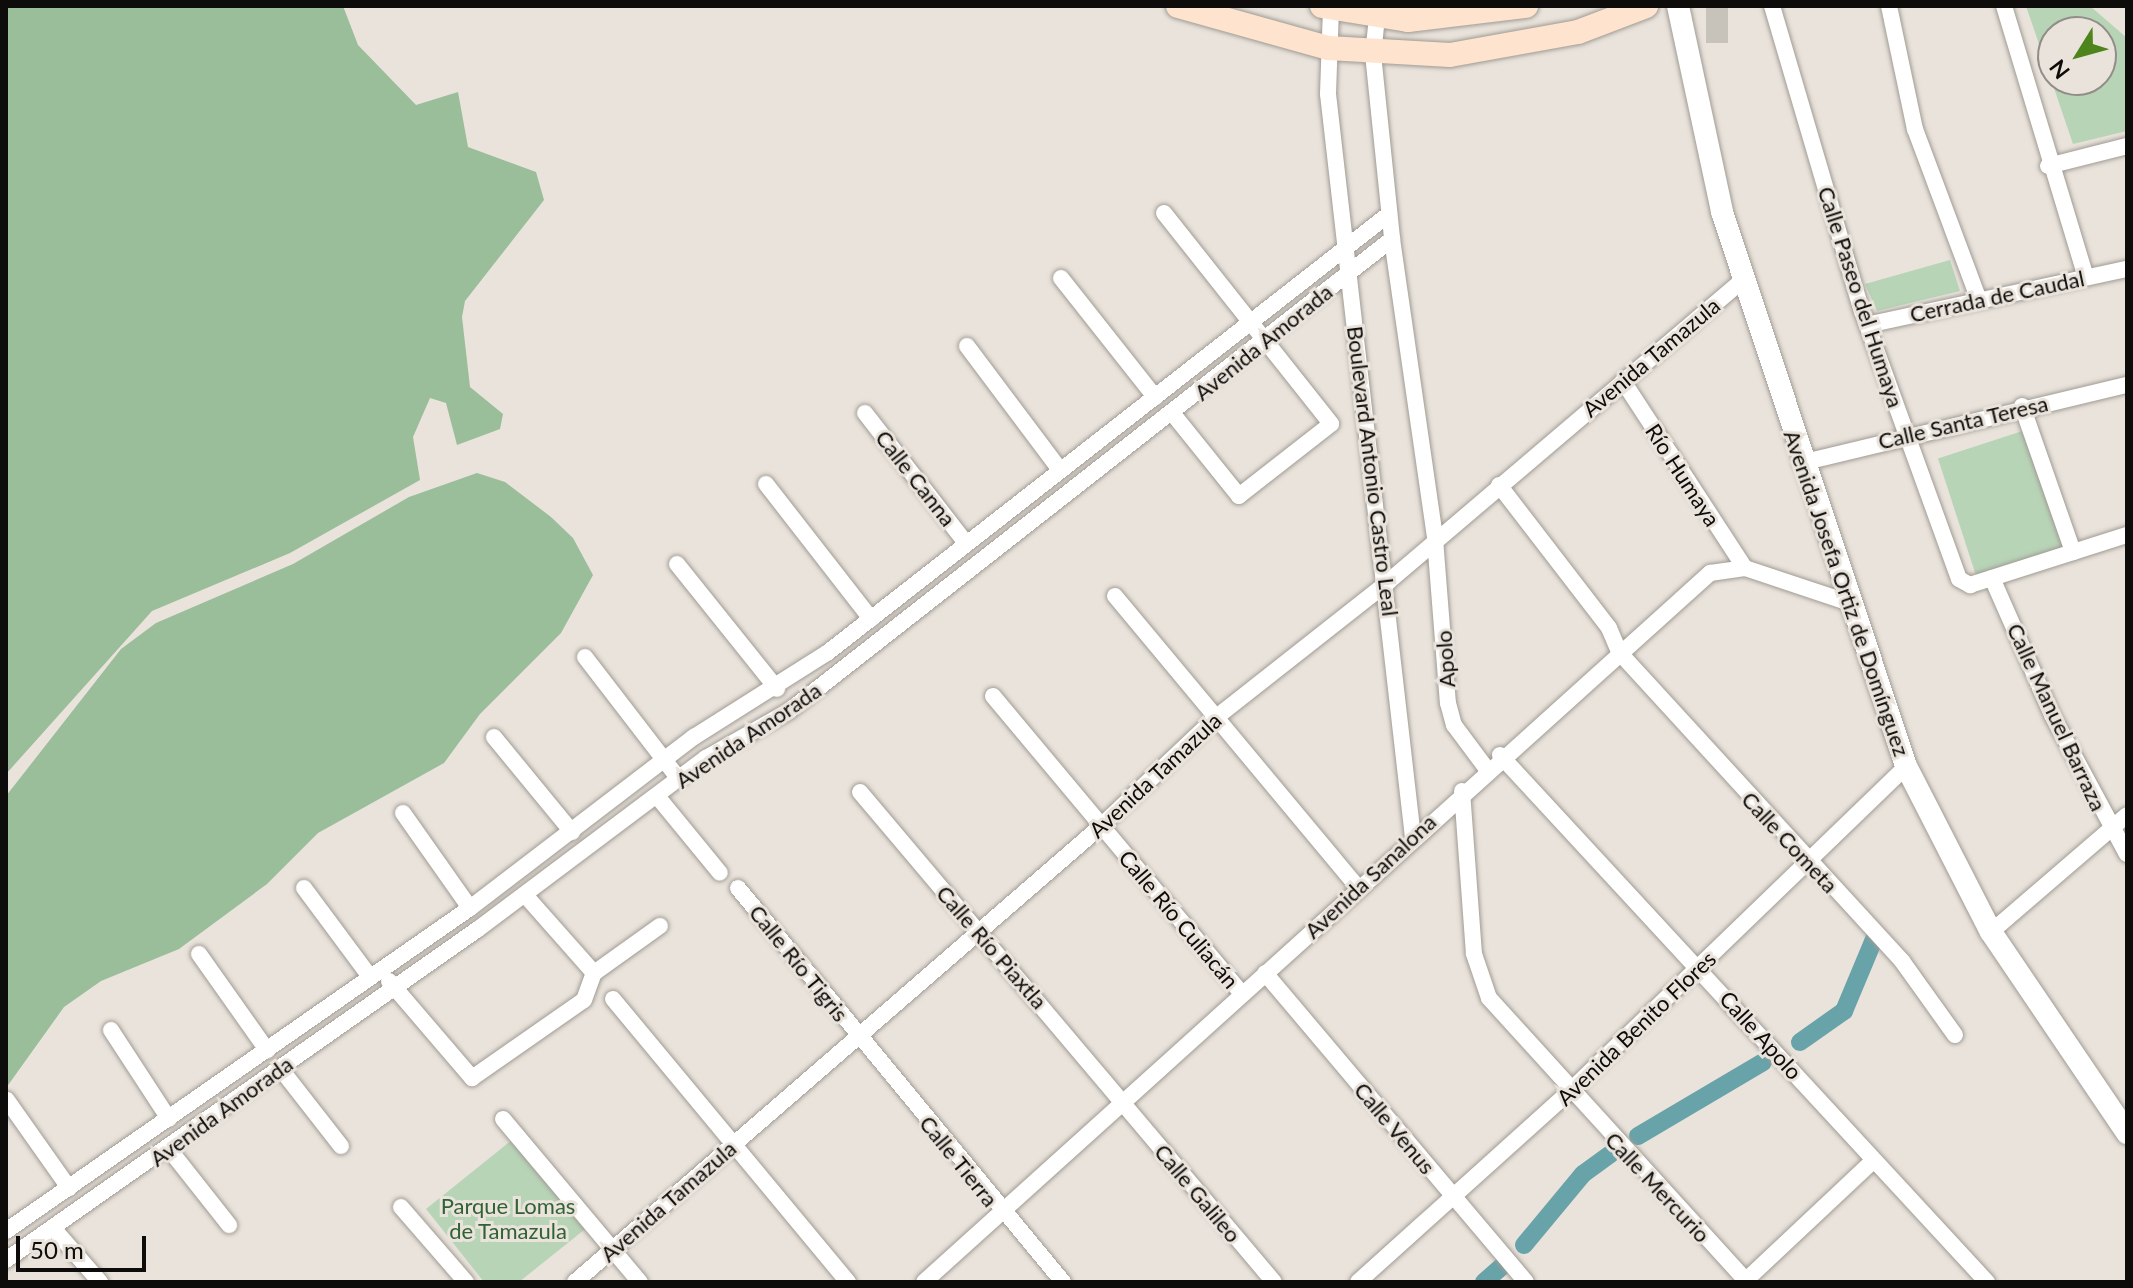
<!DOCTYPE html>
<meta charset="utf-8">
<style>
body{margin:0}
#map{position:relative;width:2133px;height:1288px;overflow:hidden;background:#e9e3db;font-family:Lato,sans-serif}
div>[style]{position:absolute}
.green>*{inset:0;background:#b8d4b7;transform-origin:0 0}
.forest>*{inset:0;background:#9abd9a}
.canal>*{height:18px;margin:-9px;padding:0 9px;transform-origin:9px;border-radius:9px;background:#68a3a9}
.building>*{inset:0;background:#c7c2ba;transform-origin:0 0}
.roads{filter:drop-shadow(0 0 2px #a09b94) drop-shadow(0 0 2px #a09b94)}
.minor>*{height:16px;margin:-8px;padding:0 8px;transform-origin:8px;border-radius:8px;background:#fff}
.tertiary>*{height:22px;margin:-11px;padding:0 11px;transform-origin:11px;border-radius:11px;background:#fff}
.secondary>*{height:24px;margin:-12px;padding:0 12px;transform-origin:12px;border-radius:12px;background:#fee3ce}
span{translate:-50% -50%;white-space:nowrap;text-align:center;line-height:1.15;-webkit-text-stroke:6px #e9e3db;paint-order:stroke}
.street-label{font-size:22px;color:#0e0c0a}
.park-label{font-size:22px;color:#306233}
.frame{position:absolute;inset:0;border:8px solid #0e0c0a;pointer-events:none}
.north{position:absolute;left:2037px;top:16px;width:80px;height:80px;box-sizing:border-box;background:#e9e3db;border:2px solid #918d87;border-radius:50%;rotate:233deg;font-size:22px;font-weight:700;line-height:32px;text-align:center;color:#0e0c0a}
.north::after{content:'';display:block;margin:auto;width:28px;height:36px;background:#4d841c;clip-path:polygon(50% 0,100% 100%,50% 72%,0 100%)}
.scale{position:absolute;left:16px;top:1236px;width:130px;height:36px;box-sizing:border-box;border:4px solid #0e0c0a;border-top:0;padding-left:10px;font-size:24px;line-height:28px;white-space:nowrap;color:#0e0c0a;-webkit-text-stroke:6px #e9e3db;paint-order:stroke}
</style>
<div id="map">
<div class="green">
<div style="clip-path:polygon(evenodd,2026px 6px,2090px 6px,2127px 38px,2127px 131px,2073px 144px,2026px 6px,2053px 32px,2101px 32px,2101px 80px,2053px 80px,2053px 32px)"></div>
<div style="clip-path:polygon(1950px 260px,1960px 291px,1877px 311px,1865px 284px)"></div>
<div style="left:2035px;top:427px;width:123px;height:102px;rotate:72deg"></div>
<div style="clip-path:polygon(517px 1136px,589px 1226px,519px 1282px,484px 1282px,426px 1209px)"></div>
</div>
<div class="forest">
<div style="clip-path:polygon(6px 6px,343px 6px,358px 45px,416px 105px,458px 92px,468px 147px,536px 172px,544px 200px,465px 301px,462px 317px,470px 387px,503px 414px,500px 429px,457px 445px,446px 403px,430px 398px,413px 437px,420px 480px,290px 553px,152px 611px,6px 774px)"></div>
<div style="clip-path:polygon(477px 473px,505px 482px,551px 517px,573px 538px,593px 575px,561px 633px,480px 714px,444px 763px,318px 833px,267px 884px,179px 949px,101px 981px,64px 1007px,6px 1088px,6px 796px,121px 649px,156px 623px,293px 564px,409px 497px)"></div>
</div>
<div class="canal">
<div style="left:1800px;top:1042px;width:54px;rotate:-35.2deg"></div>
<div style="left:1844px;top:1011px;width:80px;rotate:-67.3deg"></div>
<div style="left:1638px;top:1136px;width:145px;rotate:-30.6deg"></div>
<div style="left:1524px;top:1245px;width:92px;rotate:-50.3deg"></div>
<div style="left:1583px;top:1174px;width:34px;rotate:-36deg"></div>
<div style="left:1484px;top:1282px;width:23px;rotate:-41deg"></div>
</div>
<div class="building">
<div style="left:1706px;top:6px;width:22px;height:37px"></div>
</div>
<div class="roads">
<div class="minor">
<div style="left:1772px;top:6px;width:318px;rotate:73.6deg"></div>
<div style="left:1862px;top:311px;width:285px;rotate:70.1deg"></div>
<div style="left:1959px;top:579px;width:13px;rotate:29deg"></div>
<div style="left:1970px;top:585px;width:165px;rotate:-17.7deg"></div>
<div style="left:1889px;top:6px;width:126px;rotate:78.1deg"></div>
<div style="left:1915px;top:129px;width:183px;rotate:69.5deg"></div>
<div style="left:2004px;top:6px;width:283px;rotate:73.2deg"></div>
<div style="left:1331px;top:8px;width:86px;rotate:92deg"></div>
<div style="left:1328px;top:94px;width:749px;rotate:83.48deg"></div>
<div style="left:1377px;top:17px;width:37px;rotate:96deg"></div>
<div style="left:1373px;top:54px;width:186px;rotate:84.1deg"></div>
<div style="left:1392px;top:239px;width:303px;rotate:81.8deg"></div>
<div style="left:1435px;top:539px;width:165px;rotate:85.5deg"></div>
<div style="left:1448px;top:703px;width:23px;rotate:75deg"></div>
<div style="left:1454px;top:725px;width:54px;rotate:53.3deg"></div>
<div style="left:2048px;top:166px;width:81px;rotate:-14.2deg"></div>
<div style="left:1164px;top:213px;width:269px;rotate:51.6deg"></div>
<div style="left:1331px;top:424px;width:117px;rotate:142deg"></div>
<div style="left:1239px;top:496px;width:105px;rotate:-128.8deg"></div>
<div style="left:1061px;top:278px;width:152px;rotate:51.7deg"></div>
<div style="left:1867px;top:325px;width:266px;rotate:-12.2deg"></div>
<div style="left:967px;top:346px;width:155px;rotate:53.1deg"></div>
<div style="left:1623px;top:381px;width:223px;rotate:56.9deg"></div>
<div style="left:2022px;top:406px;width:155px;rotate:70.7deg"></div>
<div style="left:865px;top:413px;width:165px;rotate:52.2deg"></div>
<div style="left:1801px;top:463px;width:335px;rotate:-13.5deg"></div>
<div style="left:766px;top:484px;width:171px;rotate:52.1deg"></div>
<div style="left:1499px;top:485px;width:180px;rotate:52.4deg"></div>
<div style="left:1609px;top:628px;width:26px;rotate:67deg"></div>
<div style="left:1619px;top:652px;width:419px;rotate:47.5deg"></div>
<div style="left:1902px;top:961px;width:91px;rotate:54.4deg"></div>
<div style="left:677px;top:564px;width:160px;rotate:51.3deg"></div>
<div style="left:1992px;top:578px;width:150px;rotate:66.3deg"></div>
<div style="left:2052px;top:715px;width:158px;rotate:61.7deg"></div>
<div style="left:1115px;top:596px;width:380px;rotate:50.2deg"></div>
<div style="left:585px;top:657px;width:154px;rotate:52.4deg"></div>
<div style="left:993px;top:696px;width:388px;rotate:50.1deg"></div>
<div style="left:494px;top:737px;width:123px;rotate:50.6deg"></div>
<div style="left:1500px;top:755px;width:718px;rotate:47.26deg"></div>
<div style="left:1462px;top:791px;width:163px;rotate:85.8deg"></div>
<div style="left:1474px;top:954px;width:46px;rotate:71.2deg"></div>
<div style="left:1489px;top:998px;width:384px;rotate:47.7deg"></div>
<div style="left:860px;top:792px;width:641px;rotate:49.81deg"></div>
<div style="left:657px;top:796px;width:99px;rotate:50.7deg"></div>
<div style="left:403px;top:813px;width:116px;rotate:54.8deg"></div>
<div style="left:304px;top:888px;width:111px;rotate:53.4deg"></div>
<div style="left:738px;top:888px;width:511px;rotate:50.48deg"></div>
<div style="left:525px;top:895px;width:104px;rotate:48.5deg"></div>
<div style="left:1991px;top:932px;width:179px;rotate:-40.7deg"></div>
<div style="left:199px;top:954px;width:118px;rotate:54.7deg"></div>
<div style="left:1265px;top:973px;width:404px;rotate:49.8deg"></div>
<div style="left:389px;top:981px;width:128px;rotate:49.4deg"></div>
<div style="left:472px;top:1078px;width:136px;rotate:-34.9deg"></div>
<div style="left:584px;top:1000px;width:29px;rotate:-70deg"></div>
<div style="left:594px;top:973px;width:81px;rotate:-35.5deg"></div>
<div style="left:613px;top:999px;width:368px;rotate:50.3deg"></div>
<div style="left:111px;top:1030px;width:106px;rotate:56.9deg"></div>
<div style="left:280px;top:1068px;width:99px;rotate:52deg"></div>
<div style="left:7px;top:1100px;width:108px;rotate:54.8deg"></div>
<div style="left:503px;top:1119px;width:213px;rotate:50deg"></div>
<div style="left:169px;top:1149px;width:97px;rotate:51.7deg"></div>
<div style="left:401px;top:1207px;width:99px;rotate:49.1deg"></div>
<div style="left:53px;top:1228px;width:72px;rotate:49deg"></div>
<div style="left:6px;top:1231px;width:565px;rotate:-34.84deg"></div>
<div style="left:470px;top:908px;width:282px;rotate:-37.4deg"></div>
<div style="left:694px;top:737px;width:157px;rotate:-32.3deg"></div>
<div style="left:827px;top:653px;width:713px;rotate:-37.99deg"></div>
<div style="left:6px;top:1260px;width:576px;rotate:-35.04deg"></div>
<div style="left:478px;top:929px;width:285px;rotate:-36.9deg"></div>
<div style="left:706px;top:758px;width:95px;rotate:-29.5deg"></div>
<div style="left:789px;top:711px;width:766px;rotate:-38.05deg"></div>
<div style="left:575px;top:1282px;width:696px;rotate:-40.92deg"></div>
<div style="left:1101px;top:826px;width:156px;rotate:-43.4deg"></div>
<div style="left:1214px;top:719px;width:221px;rotate:-38.2deg"></div>
<div style="left:1388px;top:582px;width:469px;rotate:-40.4deg"></div>
<div style="left:924px;top:1282px;width:1059px;rotate:-42.05deg"></div>
<div style="left:1710px;top:573px;width:35px;rotate:-8deg"></div>
<div style="left:1745px;top:568px;width:111px;rotate:18.4deg"></div>
<div style="left:1358px;top:1282px;width:284px;rotate:-42deg"></div>
<div style="left:1569px;top:1092px;width:469px;rotate:-44deg"></div>
<div style="left:1744px;top:1282px;width:177px;rotate:-43.2deg"></div>
</div>
<div class="tertiary">
<div style="left:1678px;top:6px;width:211px;rotate:77.9deg"></div>
<div style="left:1722px;top:212px;width:584px;rotate:71.63deg"></div>
<div style="left:1906px;top:766px;width:186px;rotate:62.9deg"></div>
<div style="left:1991px;top:932px;width:243px;rotate:55.9deg"></div>
</div>
<div class="secondary">
<div style="left:1178px;top:6px;width:156px;rotate:15.6deg"></div>
<div style="left:1328px;top:48px;width:122px;rotate:3.3deg"></div>
<div style="left:1450px;top:55px;width:130px;rotate:-10.2deg"></div>
<div style="left:1578px;top:32px;width:73px;rotate:-20.9deg"></div>
<div style="left:1322px;top:6px;width:87px;rotate:9.2deg"></div>
<div style="left:1408px;top:20px;width:119px;rotate:-6.8deg"></div>
</div>
</div>
<div class="street-label">
<span style="left:1997px;top:296px;rotate:-12deg">Cerrada de Caudal</span>
<span style="left:1861px;top:297px;rotate:72deg">Calle Paseo del Humaya</span>
<span style="left:1263px;top:342px;rotate:-39deg">Avenida Amorada</span>
<span style="left:1651px;top:357px;rotate:-40deg">Avenida Tamazula</span>
<span style="left:1963px;top:422px;rotate:-13deg">Calle Santa Teresa</span>
<span style="left:1373px;top:471px;rotate:83deg">Boulevard Antonio Castro Leal</span>
<span style="left:1683px;top:475px;rotate:57deg">Río Humaya</span>
<span style="left:916px;top:478px;rotate:52deg">Calle Canna</span>
<span style="left:1847px;top:593px;rotate:71deg">Avenida Josefa Ortiz de Domínguez</span>
<span style="left:1445px;top:659px;rotate:-94deg">Apolo</span>
<span style="left:2057px;top:717px;rotate:65deg">Calle Manuel Barraza</span>
<span style="left:748px;top:735px;rotate:-34deg">Avenida Amorada</span>
<span style="left:1155px;top:775px;rotate:-43deg">Avenida Tamazula</span>
<span style="left:1790px;top:842px;rotate:47deg">Calle Cometa</span>
<span style="left:1370px;top:876px;rotate:-43deg">Avenida Sanalona</span>
<span style="left:1179px;top:919px;rotate:50deg">Calle Río Culiacán</span>
<span style="left:992px;top:947px;rotate:49deg">Calle Río Piaxtla</span>
<span style="left:799px;top:963px;rotate:51deg">Calle Río Tigris</span>
<span style="left:1636px;top:1028px;rotate:-44deg">Avenida Benito Flores</span>
<span style="left:1761px;top:1035px;rotate:48deg">Calle Apolo</span>
<span style="left:221px;top:1111px;rotate:-36deg">Avenida Amorada</span>
<span style="left:1395px;top:1128px;rotate:50deg">Calle Venus</span>
<span style="left:959px;top:1161px;rotate:51deg">Calle Tierra</span>
<span style="left:1658px;top:1187px;rotate:47deg">Calle Mercurio</span>
<span style="left:1198px;top:1193px;rotate:50deg">Calle Galileo</span>
<span style="left:668px;top:1201px;rotate:-41deg">Avenida Tamazula</span>
</div>
<div class="park-label">
<span style="left:508px;top:1218px">Parque Lomas<br>de Tamazula</span>
</div>
<div class="frame"></div>
<div class="north">N</div>
<div class="scale">50 m</div>
</div>
